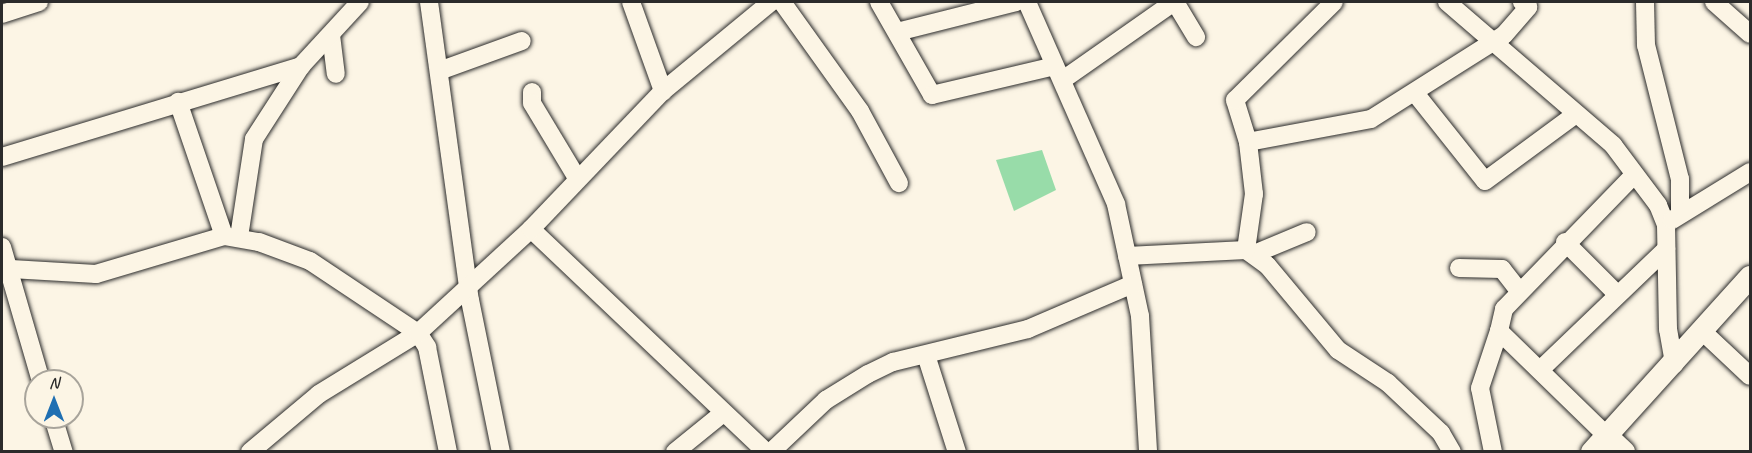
<!DOCTYPE html>
<style>
body{margin:0}
#map{position:relative;width:1752px;height:453px;overflow:hidden;background:#fcf5e5;font-family:Caveat,sans-serif}
div>[style]{position:absolute}
.green>*{inset:0;background:#98dca9}
.roads{filter:drop-shadow(0 0 2px #2b2b2b) drop-shadow(0 0 2px #2b2b2b)}
.minor>*{height:18px;margin:-9px;padding:0 9px;transform-origin:9px;border-radius:9px;background:#fcf5e5}
.tertiary>*{height:22px;margin:-11px;padding:0 11px;transform-origin:11px;border-radius:11px;background:#fcf5e5}
span{translate:-50% -50%;white-space:nowrap;text-align:center;line-height:1.15;-webkit-text-stroke:4.5px #fcf5e5;paint-order:stroke}
.frame{position:absolute;inset:0;border:3px solid #2b2b2b;pointer-events:none}
.north{position:absolute;left:24px;top:369px;width:60px;height:60px;box-sizing:border-box;background:#fcf5e5;border:2px solid #a8a49b;border-radius:50%;rotate:0deg;font-size:16px;font-weight:700;line-height:24px;text-align:center;color:#2b2b2b}
.north::after{content:'';display:block;margin:auto;width:21px;height:27px;background:#1f6fb2;clip-path:polygon(50% 0,100% 100%,50% 72%,0 100%)}
</style>
<div id="map">
<div class="green">
<div style="clip-path:polygon(1042px 150px,1056px 190px,1014px 211px,996px 160px)"></div>
</div>
<div class="roads">
<div class="minor">
<div style="left:429px;top:2px;width:301px;rotate:82.2deg"></div>
<div style="left:470px;top:300px;width:155px;rotate:78.5deg"></div>
<div style="left:631px;top:2px;width:95px;rotate:70.2deg"></div>
<div style="left:782px;top:2px;width:134px;rotate:54.4deg"></div>
<div style="left:860px;top:111px;width:82px;rotate:61.6deg"></div>
<div style="left:879px;top:2px;width:107px;rotate:60.3deg"></div>
<div style="left:932px;top:95px;width:126px;rotate:-13.3deg"></div>
<div style="left:1027px;top:2px;width:221px;rotate:66.2deg"></div>
<div style="left:1116px;top:204px;width:115px;rotate:77.9deg"></div>
<div style="left:1140px;top:316px;width:136px;rotate:86.6deg"></div>
<div style="left:1175px;top:2px;width:41px;rotate:59deg"></div>
<div style="left:1447px;top:2px;width:219px;rotate:40.7deg"></div>
<div style="left:1613px;top:145px;width:75px;rotate:53.1deg"></div>
<div style="left:1658px;top:205px;width:22px;rotate:68deg"></div>
<div style="left:1666px;top:225px;width:104px;rotate:88.9deg"></div>
<div style="left:1668px;top:329px;width:36px;rotate:80deg"></div>
<div style="left:1645px;top:2px;width:43px;rotate:88.7deg"></div>
<div style="left:1646px;top:45px;width:138px;rotate:75.8deg"></div>
<div style="left:1680px;top:179px;width:34px;rotate:90deg"></div>
<div style="left:1714px;top:2px;width:48px;rotate:41.6deg"></div>
<div style="left:2px;top:14px;width:39px;rotate:-18deg"></div>
<div style="left:897px;top:32px;width:123px;rotate:-14.1deg"></div>
<div style="left:331px;top:35px;width:39px;rotate:83deg"></div>
<div style="left:439px;top:71px;width:88px;rotate:-19.9deg"></div>
<div style="left:1064px;top:79px;width:134px;rotate:-35deg"></div>
<div style="left:532px;top:92px;width:11px;rotate:90deg"></div>
<div style="left:532px;top:103px;width:87px;rotate:59deg"></div>
<div style="left:1415px;top:93px;width:112px;rotate:51.5deg"></div>
<div style="left:1485px;top:181px;width:113px;rotate:-36.4deg"></div>
<div style="left:1248px;top:142px;width:125px;rotate:-10.6deg"></div>
<div style="left:1371px;top:119px;width:157px;rotate:-32.3deg"></div>
<div style="left:1504px;top:35px;width:37px;rotate:-49deg"></div>
<div style="left:1528px;top:7px;width:8px;rotate:-140deg"></div>
<div style="left:2px;top:157px;width:313px;rotate:-16.9deg"></div>
<div style="left:301px;top:66px;width:87px;rotate:-47.3deg"></div>
<div style="left:1672px;top:220px;width:92px;rotate:-31.6deg"></div>
<div style="left:531px;top:229px;width:324px;rotate:43.5deg"></div>
<div style="left:224px;top:236px;width:36px;rotate:10deg"></div>
<div style="left:259px;top:242px;width:54px;rotate:20.4deg"></div>
<div style="left:310px;top:261px;width:130px;rotate:33.7deg"></div>
<div style="left:418px;top:333px;width:17px;rotate:57deg"></div>
<div style="left:427px;top:347px;width:107px;rotate:78.7deg"></div>
<div style="left:239px;top:237px;width:99px;rotate:-81.3deg"></div>
<div style="left:254px;top:139px;width:87px;rotate:-57.2deg"></div>
<div style="left:1565px;top:242px;width:74px;rotate:45deg"></div>
<div style="left:2px;top:247px;width:140px;rotate:73.8deg"></div>
<div style="left:1246px;top:250px;width:26px;rotate:36deg"></div>
<div style="left:1267px;top:265px;width:111px;rotate:50.1deg"></div>
<div style="left:1338px;top:350px;width:60px;rotate:33.4deg"></div>
<div style="left:1388px;top:383px;width:73px;rotate:43.3deg"></div>
<div style="left:1441px;top:433px;width:22px;rotate:60deg"></div>
<div style="left:1254px;top:254px;width:57px;rotate:-22.5deg"></div>
<div style="left:1127px;top:256px;width:119px;rotate:-2.9deg"></div>
<div style="left:1246px;top:250px;width:57px;rotate:-81.9deg"></div>
<div style="left:1254px;top:194px;width:52px;rotate:-96.6deg"></div>
<div style="left:1248px;top:142px;width:44px;rotate:-107.2deg"></div>
<div style="left:1235px;top:100px;width:139px;rotate:-44.7deg"></div>
<div style="left:1459px;top:268px;width:43px;rotate:1.3deg"></div>
<div style="left:1502px;top:269px;width:29px;rotate:52deg"></div>
<div style="left:11px;top:269px;width:85px;rotate:3.4deg"></div>
<div style="left:96px;top:274px;width:134px;rotate:-16.5deg"></div>
<div style="left:224px;top:236px;width:142px;rotate:-108.9deg"></div>
<div style="left:1701px;top:330px;width:67px;rotate:43.2deg"></div>
<div style="left:1499px;top:331px;width:23px;rotate:-77deg"></div>
<div style="left:1504px;top:309px;width:187px;rotate:-45.9deg"></div>
<div style="left:926px;top:355px;width:102px;rotate:72.3deg"></div>
<div style="left:1540px;top:370px;width:175px;rotate:-43.8deg"></div>
<div style="left:53px;top:417px;width:37px;rotate:73deg"></div>
<div style="left:250px;top:452px;width:90px;rotate:-40deg"></div>
<div style="left:319px;top:394px;width:116px;rotate:-31.6deg"></div>
<div style="left:418px;top:333px;width:154px;rotate:-42.6deg"></div>
<div style="left:531px;top:229px;width:191px;rotate:-46.3deg"></div>
<div style="left:663px;top:91px;width:140px;rotate:-39.5deg"></div>
<div style="left:675px;top:452px;width:62px;rotate:-39.1deg"></div>
<div style="left:771px;top:452px;width:76px;rotate:-43.4deg"></div>
<div style="left:826px;top:400px;width:49px;rotate:-31.8deg"></div>
<div style="left:868px;top:374px;width:28px;rotate:-26deg"></div>
<div style="left:893px;top:362px;width:139px;rotate:-13.7deg"></div>
<div style="left:1028px;top:329px;width:114px;rotate:-23.2deg"></div>
<div style="left:1493px;top:452px;width:65px;rotate:-101.5deg"></div>
<div style="left:1480px;top:388px;width:60px;rotate:-71.6deg"></div>
<div style="left:1499px;top:331px;width:152px;rotate:44.2deg"></div>
</div>
<div class="tertiary">
<div style="left:1608px;top:437px;width:22px;rotate:43deg"></div>
<div style="left:1592px;top:452px;width:236px;rotate:-47.9deg"></div>
</div>
</div>
<div class="frame"></div>
<div class="north">N</div>
</div>
